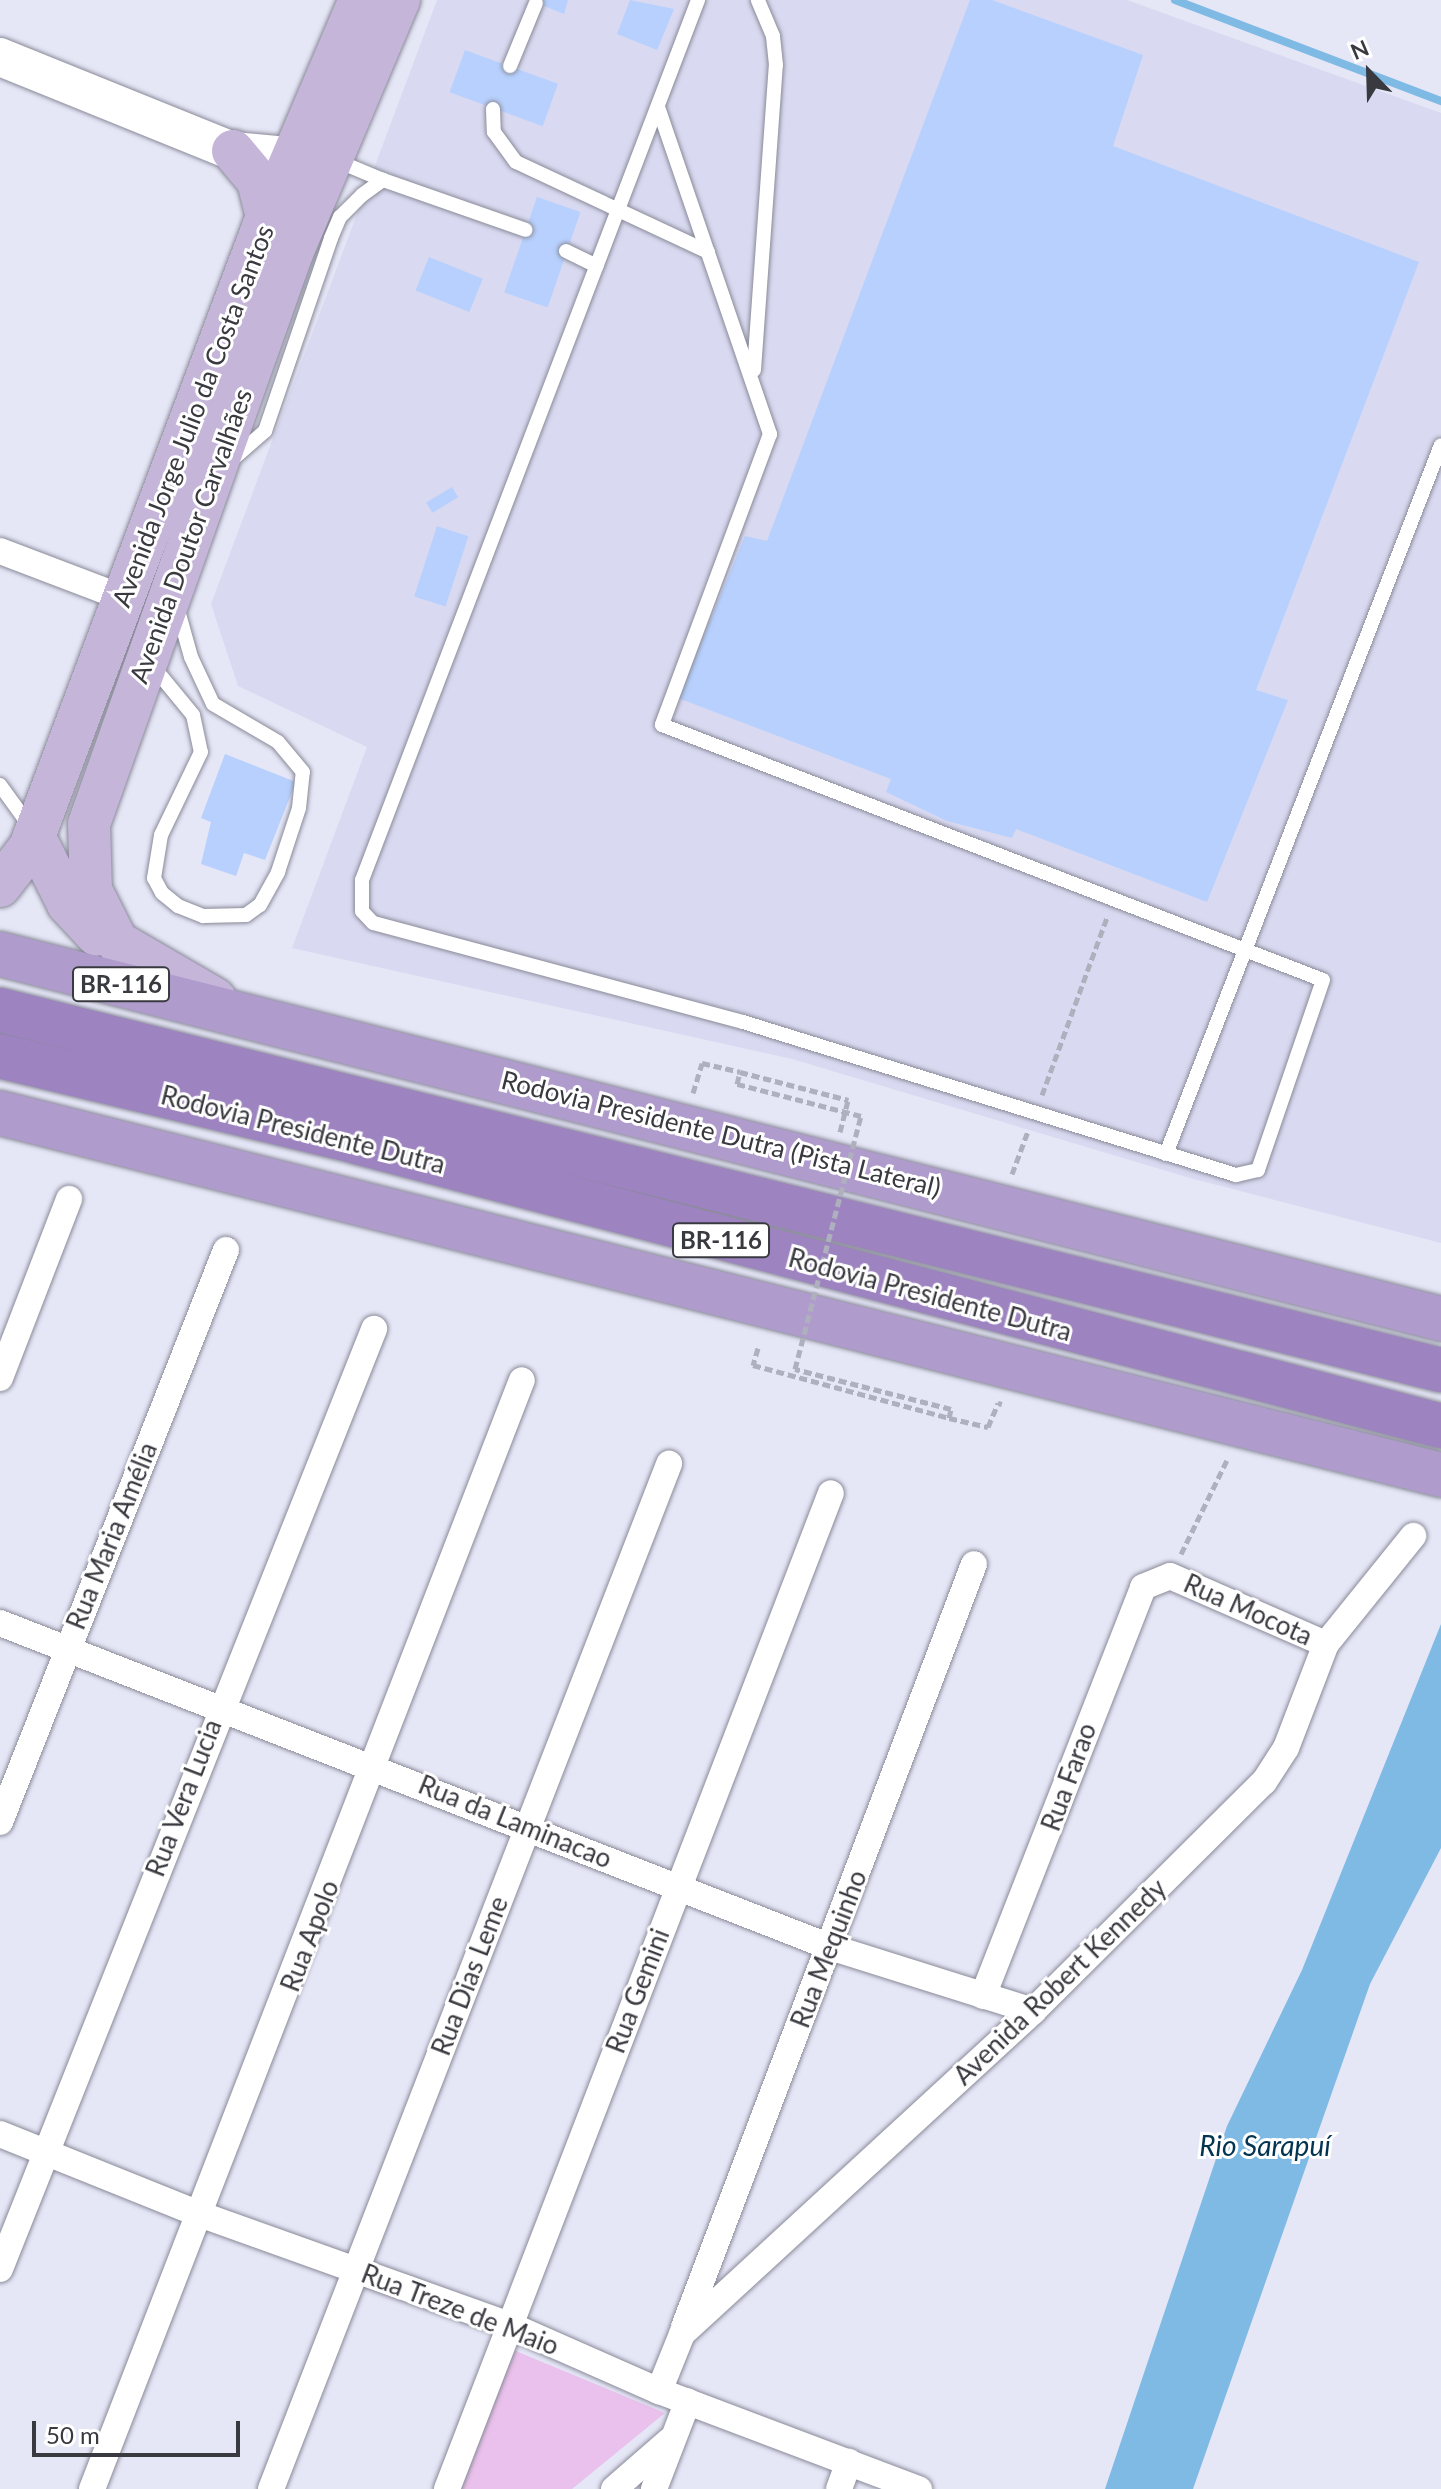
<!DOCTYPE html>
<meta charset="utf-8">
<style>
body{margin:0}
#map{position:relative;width:1441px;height:2489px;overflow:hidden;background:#e5e6f6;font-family:Lato,sans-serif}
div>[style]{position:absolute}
.built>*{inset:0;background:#d9daf1}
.green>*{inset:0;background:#eac1ec}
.water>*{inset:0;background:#7fbae4}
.stream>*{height:8px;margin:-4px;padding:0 4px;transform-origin:4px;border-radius:4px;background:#7fbae4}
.building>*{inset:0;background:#b7d0fd;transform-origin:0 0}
.path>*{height:5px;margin-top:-2.5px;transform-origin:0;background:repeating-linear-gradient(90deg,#afb0bd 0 8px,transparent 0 12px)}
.roads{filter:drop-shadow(0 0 2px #898a98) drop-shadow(0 0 2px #898a98)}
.service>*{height:14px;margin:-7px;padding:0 7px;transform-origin:7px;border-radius:7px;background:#fff}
.minor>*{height:26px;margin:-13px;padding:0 13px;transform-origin:13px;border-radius:13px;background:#fff}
.secondary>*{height:38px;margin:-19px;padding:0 19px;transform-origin:19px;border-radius:19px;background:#fff}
.primary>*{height:42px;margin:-21px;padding:0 21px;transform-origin:21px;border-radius:21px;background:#c4b5d9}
.trunk>*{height:44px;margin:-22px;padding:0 22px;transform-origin:22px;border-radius:22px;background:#b09ccc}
.motorway>*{height:44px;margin:-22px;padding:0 22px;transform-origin:22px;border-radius:22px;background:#9d83c0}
.path-bridge>*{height:5px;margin-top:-2.5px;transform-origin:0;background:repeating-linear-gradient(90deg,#afb0bd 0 8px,transparent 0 12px)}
span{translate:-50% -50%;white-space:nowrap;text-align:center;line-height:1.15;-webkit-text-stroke:6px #fff;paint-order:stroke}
.shield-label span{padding:2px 6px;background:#fff;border:2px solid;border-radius:6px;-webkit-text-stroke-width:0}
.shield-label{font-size:24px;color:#393940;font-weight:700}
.street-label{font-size:26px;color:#393940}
.water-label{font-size:28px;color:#033451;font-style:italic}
.north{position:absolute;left:1329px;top:32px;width:80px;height:80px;-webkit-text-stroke:6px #fff;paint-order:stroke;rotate:337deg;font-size:22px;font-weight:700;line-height:32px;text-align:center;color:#393940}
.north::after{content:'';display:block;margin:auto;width:28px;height:36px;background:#393940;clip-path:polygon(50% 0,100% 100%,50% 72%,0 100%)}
.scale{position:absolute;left:32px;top:2421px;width:208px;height:36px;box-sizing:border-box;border:4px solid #393940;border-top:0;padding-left:10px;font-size:24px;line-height:28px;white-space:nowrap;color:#393940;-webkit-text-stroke:6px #fff;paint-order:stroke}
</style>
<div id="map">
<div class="built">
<div style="clip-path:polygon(437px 0,1127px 0,1441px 113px,1441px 1243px,1190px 1178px,792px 1059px,292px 948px,367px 747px,238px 686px,211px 604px)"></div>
</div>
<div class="green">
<div style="clip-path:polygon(504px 2346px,665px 2413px,572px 2489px,457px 2489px)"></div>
</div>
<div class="water">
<div style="clip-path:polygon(1441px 1624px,1441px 1848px,1370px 1984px,1193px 2489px,1105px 2489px,1227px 2126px,1302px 1970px)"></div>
</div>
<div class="stream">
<div style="left:1175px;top:0;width:285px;rotate:20.8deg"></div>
</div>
<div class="building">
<div style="clip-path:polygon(529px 0,568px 0,564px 14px)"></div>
<div style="clip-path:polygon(630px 0,674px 9px,657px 50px,617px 34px)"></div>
<div style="clip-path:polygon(970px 0,992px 0,1143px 55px,1113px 146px,1419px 262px,1256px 690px,1288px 700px,1207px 902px,1016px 829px,1012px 838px,947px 821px,886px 792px,891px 779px,678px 698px,745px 536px,767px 541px)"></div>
<div style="left:465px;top:50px;width:99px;height:45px;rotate:20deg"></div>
<div style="left:537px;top:197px;width:46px;height:101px;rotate:19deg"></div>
<div style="left:429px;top:257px;width:58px;height:36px;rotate:22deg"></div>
<div style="left:452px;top:487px;width:12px;height:30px;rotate:59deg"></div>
<div style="left:437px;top:526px;width:33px;height:74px;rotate:18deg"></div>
<div style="clip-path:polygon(225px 754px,296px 782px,265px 860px,244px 853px,236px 876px,201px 864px,211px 822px,201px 818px)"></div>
</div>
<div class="path">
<div style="left:693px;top:1093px;width:31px;rotate:-73deg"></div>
<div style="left:702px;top:1063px;width:39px;rotate:13deg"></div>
<div style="left:1042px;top:1095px;width:189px;rotate:-69.9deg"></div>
<div style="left:840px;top:1132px;width:33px;rotate:-76deg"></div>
<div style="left:1012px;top:1174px;width:46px;rotate:-69.6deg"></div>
<div style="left:758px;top:1348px;width:18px;rotate:106deg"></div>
<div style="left:753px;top:1365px;width:203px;rotate:15.1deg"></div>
<div style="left:949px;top:1418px;width:9px;rotate:-77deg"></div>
<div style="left:951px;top:1409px;width:161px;rotate:-165.6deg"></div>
<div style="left:949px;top:1418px;width:40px;rotate:13deg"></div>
<div style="left:988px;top:1427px;width:26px;rotate:-67deg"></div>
<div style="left:998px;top:1403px;width:4px;rotate:14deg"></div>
<div style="left:1181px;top:1554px;width:105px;rotate:-63.9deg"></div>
</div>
<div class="roads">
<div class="service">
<div style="left:510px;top:66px;width:68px;rotate:-67.6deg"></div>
<div style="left:658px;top:107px;width:346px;rotate:71.1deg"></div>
<div style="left:770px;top:434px;width:310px;rotate:110.4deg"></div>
<div style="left:662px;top:725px;width:708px;rotate:21.1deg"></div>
<div style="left:1323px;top:980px;width:201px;rotate:108.9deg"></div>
<div style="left:1258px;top:1170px;width:23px;rotate:167deg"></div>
<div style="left:1236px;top:1175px;width:516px;rotate:-162.76deg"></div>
<div style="left:743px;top:1022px;width:383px;rotate:-165deg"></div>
<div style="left:373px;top:923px;width:16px;rotate:-133deg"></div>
<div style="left:362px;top:911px;width:31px;rotate:-90deg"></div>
<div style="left:362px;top:880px;width:942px;rotate:-69.1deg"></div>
<div style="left:493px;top:109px;width:23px;rotate:88deg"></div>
<div style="left:494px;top:132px;width:37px;rotate:54deg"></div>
<div style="left:516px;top:162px;width:212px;rotate:25.1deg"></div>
<div style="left:335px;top:160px;width:52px;rotate:22.6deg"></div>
<div style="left:566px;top:251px;width:34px;rotate:26deg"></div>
<div style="left:754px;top:370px;width:306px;rotate:-85.9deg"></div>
<div style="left:776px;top:65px;width:29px;rotate:-96deg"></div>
<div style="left:773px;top:36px;width:39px;rotate:-113deg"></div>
<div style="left:226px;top:465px;width:52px;rotate:-41.1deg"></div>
<div style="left:265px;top:431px;width:204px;rotate:-71.1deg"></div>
<div style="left:331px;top:238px;width:23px;rotate:-67deg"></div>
<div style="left:340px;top:217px;width:31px;rotate:-45deg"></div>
<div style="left:362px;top:195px;width:26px;rotate:-36deg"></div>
<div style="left:383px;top:180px;width:151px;rotate:19.3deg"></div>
<div style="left:151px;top:664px;width:66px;rotate:50.5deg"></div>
<div style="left:193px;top:715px;width:38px;rotate:78deg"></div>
<div style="left:201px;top:752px;width:92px;rotate:115.7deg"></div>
<div style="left:161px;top:835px;width:44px;rotate:99.2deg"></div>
<div style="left:154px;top:878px;width:17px;rotate:62deg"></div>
<div style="left:162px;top:893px;width:21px;rotate:39deg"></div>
<div style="left:178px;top:906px;width:27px;rotate:22deg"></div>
<div style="left:203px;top:916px;width:43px;rotate:-1.3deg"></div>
<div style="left:246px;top:915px;width:17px;rotate:-36deg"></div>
<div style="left:260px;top:905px;width:38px;rotate:-61deg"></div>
<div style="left:278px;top:872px;width:67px;rotate:-71.8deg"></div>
<div style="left:299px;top:808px;width:36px;rotate:-84deg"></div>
<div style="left:303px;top:772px;width:39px;rotate:-130deg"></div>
<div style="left:278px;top:742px;width:75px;rotate:-149.7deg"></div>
<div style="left:213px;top:704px;width:52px;rotate:-115.1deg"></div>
<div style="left:191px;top:657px;width:52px;rotate:-105.6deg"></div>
<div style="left:0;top:785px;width:49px;rotate:54.1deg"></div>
<div style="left:1166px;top:1154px;width:760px;rotate:-68.8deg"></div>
</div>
<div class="minor">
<div style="left:0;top:551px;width:133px;rotate:20.8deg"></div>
<div style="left:0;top:1378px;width:192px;rotate:-68.9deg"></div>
<div style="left:0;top:1623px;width:891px;rotate:21.32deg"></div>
<div style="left:830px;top:1947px;width:213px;rotate:17.5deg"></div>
<div style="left:0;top:1822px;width:615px;rotate:-68.44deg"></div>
<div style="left:983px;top:1996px;width:439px;rotate:-68.6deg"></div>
<div style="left:1143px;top:1587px;width:29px;rotate:-22deg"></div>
<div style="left:1170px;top:1576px;width:170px;rotate:23.6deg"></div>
<div style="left:0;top:2134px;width:218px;rotate:21.9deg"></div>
<div style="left:202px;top:2215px;width:324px;rotate:19.7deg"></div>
<div style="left:507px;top:2324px;width:166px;rotate:23.8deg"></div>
<div style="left:659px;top:2391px;width:278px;rotate:20.7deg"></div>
<div style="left:0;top:2269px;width:1012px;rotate:-68.3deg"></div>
<div style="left:684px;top:2327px;width:816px;rotate:-69.19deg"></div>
<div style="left:659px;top:2391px;width:61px;rotate:-68deg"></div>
<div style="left:682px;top:2334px;width:477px;rotate:-42.6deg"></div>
<div style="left:1033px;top:2011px;width:325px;rotate:-44.8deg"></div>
<div style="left:1264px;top:1782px;width:40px;rotate:-57.1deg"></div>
<div style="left:1286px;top:1748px;width:111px;rotate:-69deg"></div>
<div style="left:1326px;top:1644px;width:139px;rotate:-51.1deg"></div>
<div style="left:92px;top:2489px;width:1189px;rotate:-68.81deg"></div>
<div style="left:271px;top:2489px;width:1100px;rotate:-68.78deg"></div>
<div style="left:447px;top:2489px;width:1067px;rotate:-68.92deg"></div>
<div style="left:614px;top:2489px;width:73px;rotate:-41.1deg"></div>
<div style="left:654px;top:2489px;width:94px;rotate:-68.9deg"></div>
<div style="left:839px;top:2489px;width:29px;rotate:-70deg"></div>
</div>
<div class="secondary">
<div style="left:0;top:57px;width:251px;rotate:22deg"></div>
<div style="left:233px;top:151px;width:87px;rotate:5.3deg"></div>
</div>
<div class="primary">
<div style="left:233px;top:151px;width:39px;rotate:50deg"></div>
<div style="left:258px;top:181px;width:37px;rotate:76deg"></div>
<div style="left:34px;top:836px;width:76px;rotate:63.4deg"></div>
<div style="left:68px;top:904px;width:42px;rotate:46.9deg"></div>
<div style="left:0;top:886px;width:49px;rotate:-52.4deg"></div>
<div style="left:30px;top:847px;width:662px;rotate:-69.4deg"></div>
<div style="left:263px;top:227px;width:247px;rotate:-66.9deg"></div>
<div style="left:215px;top:999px;width:113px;rotate:-149.8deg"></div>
<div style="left:117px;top:942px;width:58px;rotate:-116.6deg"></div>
<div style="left:91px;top:890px;width:66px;rotate:-91.7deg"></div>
<div style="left:89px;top:824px;width:606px;rotate:-70.43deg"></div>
<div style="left:292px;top:253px;width:275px;rotate:-67.1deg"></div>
</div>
<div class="trunk">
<div style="left:0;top:954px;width:1487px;rotate:14.21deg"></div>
<div style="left:0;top:1113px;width:1486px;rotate:14.1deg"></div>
</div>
<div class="motorway">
<div style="left:0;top:1010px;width:1485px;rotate:14.03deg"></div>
<div style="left:0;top:1056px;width:367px;rotate:13.5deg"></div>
<div style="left:357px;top:1142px;width:1121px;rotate:14.68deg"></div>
</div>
</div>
<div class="path-bridge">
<div style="left:795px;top:1369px;width:261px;rotate:-75.4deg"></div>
<div style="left:861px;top:1116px;width:128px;rotate:-165.5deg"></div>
<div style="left:737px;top:1084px;width:12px;rotate:-76deg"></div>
<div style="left:740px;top:1072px;width:112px;rotate:14.5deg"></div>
</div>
<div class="shield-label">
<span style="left:121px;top:984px">BR-116</span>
<span style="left:721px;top:1240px">BR-116</span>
</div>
<div class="street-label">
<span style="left:193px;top:416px;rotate:-69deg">Avenida Jorge Julio da Costa Santos</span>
<span style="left:191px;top:536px;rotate:-70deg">Avenida Doutor Carvalhães</span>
<span style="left:303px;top:1130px;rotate:14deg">Rodovia Presidente Dutra</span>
<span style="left:721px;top:1134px;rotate:14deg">Rodovia Presidente Dutra (Pista Lateral)</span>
<span style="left:930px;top:1295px;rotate:15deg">Rodovia Presidente Dutra</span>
<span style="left:112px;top:1536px;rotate:-68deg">Rua Maria Amélia</span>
<span style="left:1248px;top:1610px;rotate:24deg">Rua Mocota</span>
<span style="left:1069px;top:1777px;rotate:-70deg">Rua Farao</span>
<span style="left:184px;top:1798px;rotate:-69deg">Rua Vera Lucia</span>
<span style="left:515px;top:1822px;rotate:22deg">Rua da Laminacao</span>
<span style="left:310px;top:1936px;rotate:-69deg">Rua Apolo</span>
<span style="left:829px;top:1949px;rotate:-69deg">Rua Mequinho</span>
<span style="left:470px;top:1976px;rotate:-69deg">Rua Dias Leme</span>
<span style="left:1060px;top:1982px;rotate:-44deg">Avenida Robert Kennedy</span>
<span style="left:638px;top:1991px;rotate:-69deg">Rua Gemini</span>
<span style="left:460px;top:2310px;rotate:21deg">Rua Treze de Maio</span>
</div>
<div class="water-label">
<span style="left:1265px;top:2145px">Rio Sarapuí</span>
</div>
<div class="north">N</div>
<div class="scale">50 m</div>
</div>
